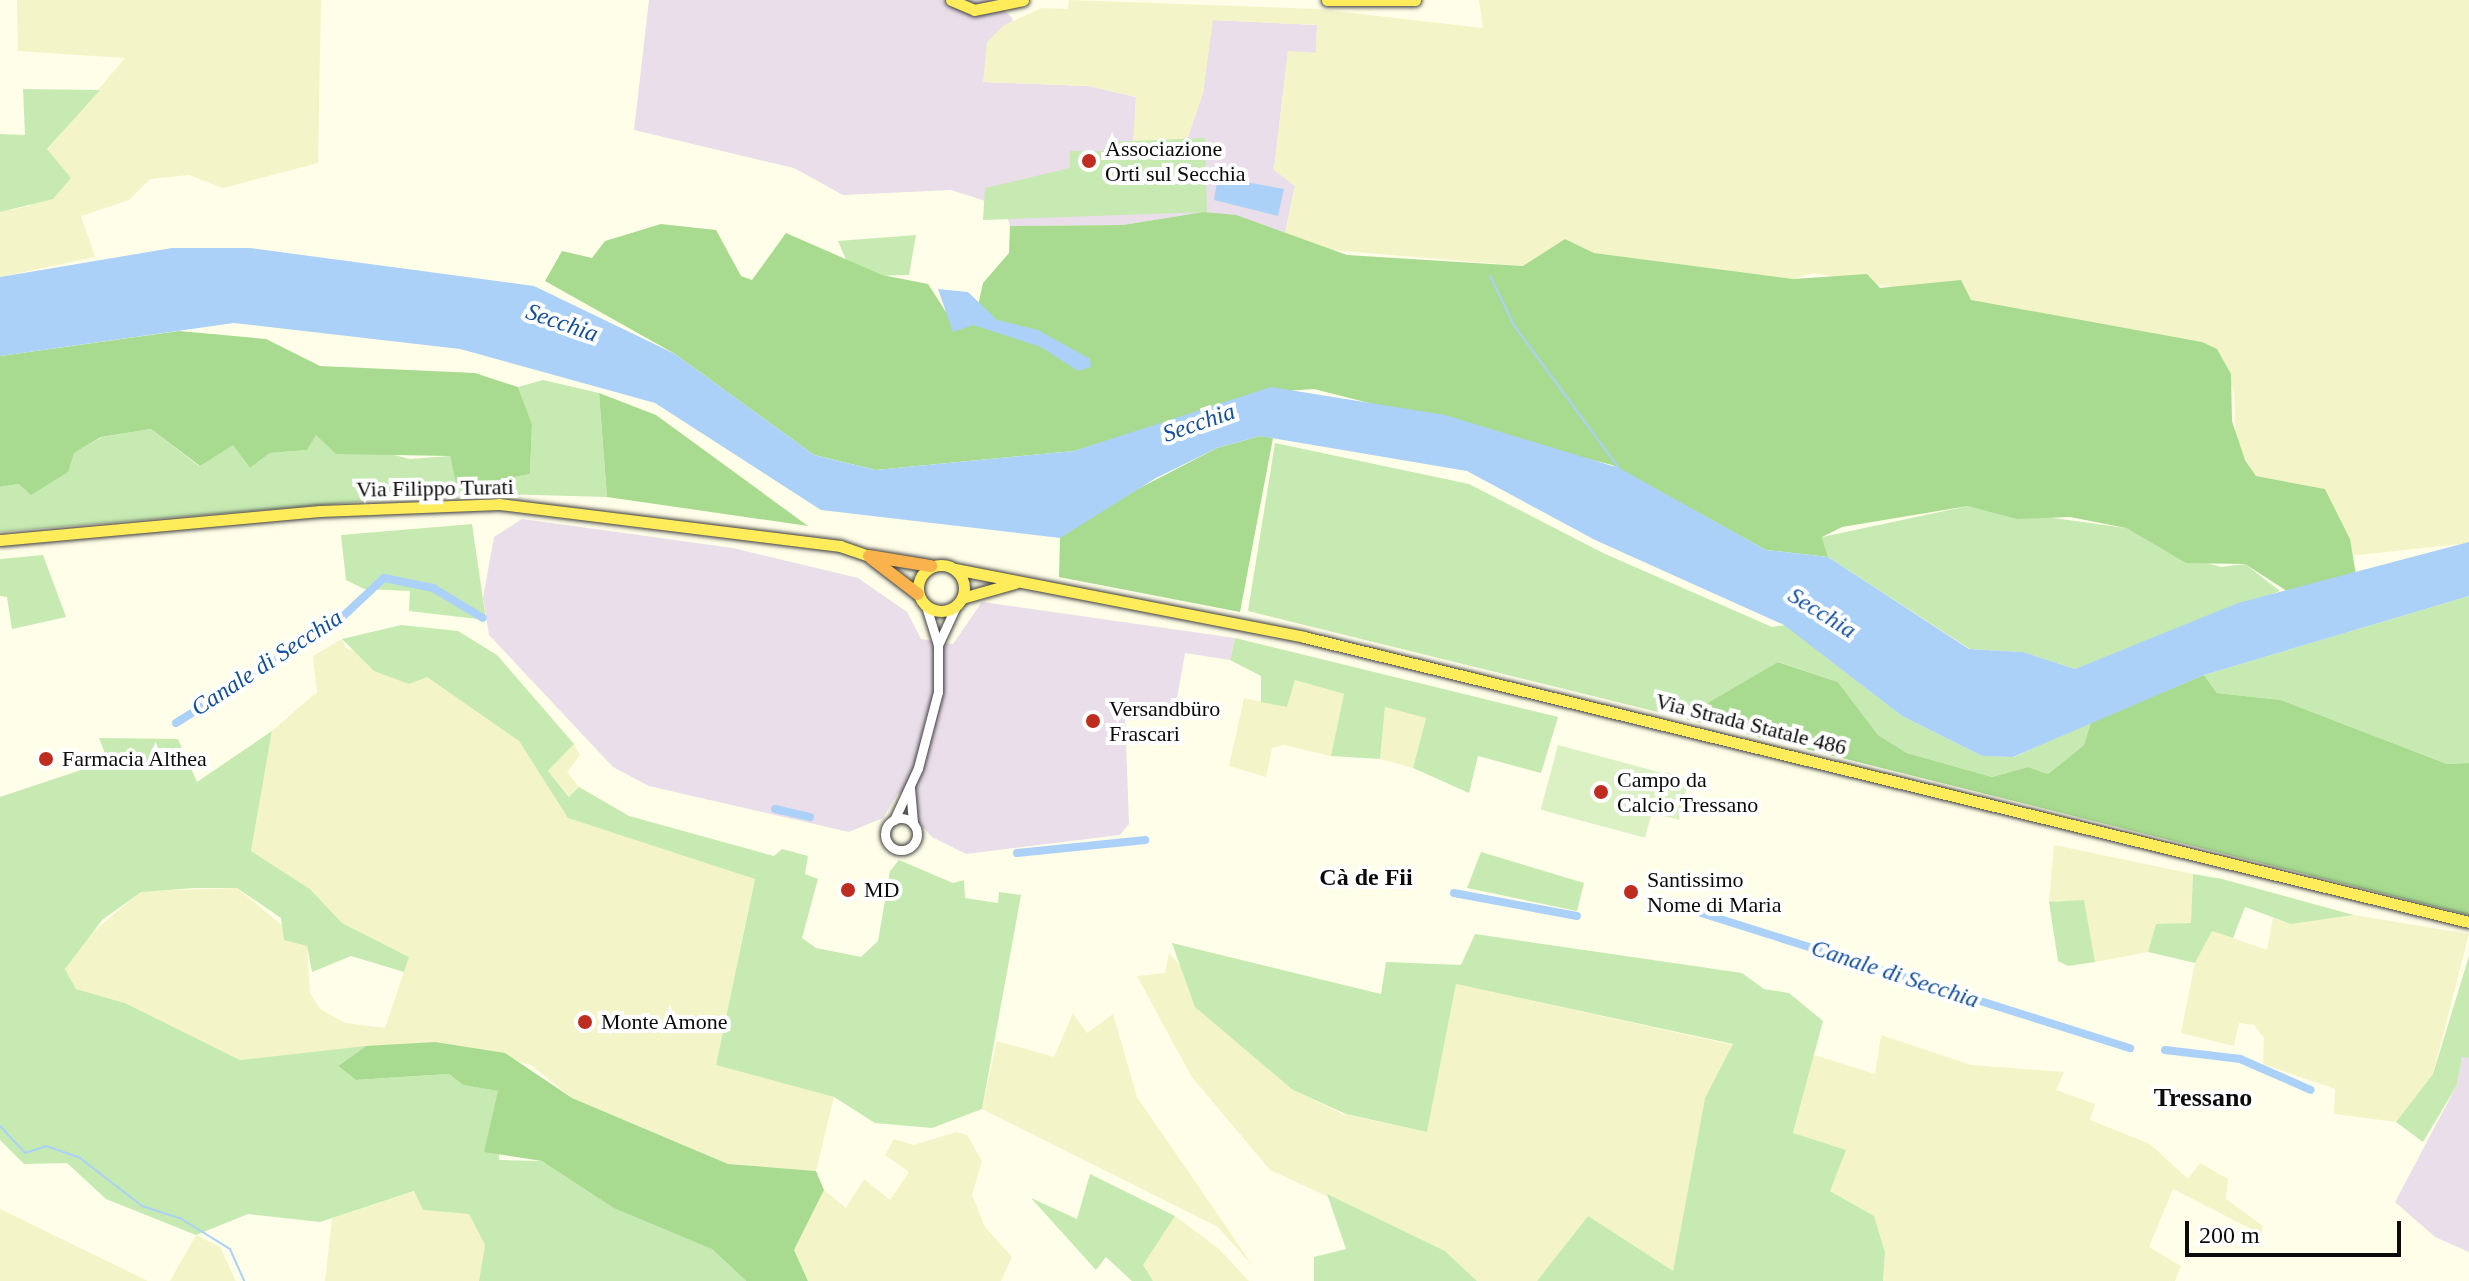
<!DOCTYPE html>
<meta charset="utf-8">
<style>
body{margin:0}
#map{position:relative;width:2469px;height:1281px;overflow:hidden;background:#fffee8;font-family:"Times New Roman",serif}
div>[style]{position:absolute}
.industrial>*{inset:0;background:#eadeea}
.farmland>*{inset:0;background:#f3f5c8}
.green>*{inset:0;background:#c7eab2}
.forest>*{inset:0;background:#a8db90}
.pitch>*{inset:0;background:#dbf1c4;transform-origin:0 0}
.water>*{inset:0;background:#abd1f8}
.stream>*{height:2px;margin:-1px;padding:0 1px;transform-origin:1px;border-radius:1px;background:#abd1f8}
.canal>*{height:8px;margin:-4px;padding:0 4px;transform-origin:4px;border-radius:4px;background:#abd1f8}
.roads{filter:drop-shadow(0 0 2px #3e3e3e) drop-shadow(0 0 2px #3e3e3e)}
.minor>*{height:9px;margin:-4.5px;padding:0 4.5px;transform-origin:4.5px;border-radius:4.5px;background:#fff}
.minor>.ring{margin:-4.5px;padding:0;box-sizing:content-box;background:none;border:9px solid #fff;border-radius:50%}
.major>*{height:11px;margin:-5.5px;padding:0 5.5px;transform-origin:5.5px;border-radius:5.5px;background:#feec5a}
.major>.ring{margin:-5.5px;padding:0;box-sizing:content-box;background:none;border:11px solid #feec5a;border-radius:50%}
.highway>*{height:12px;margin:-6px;padding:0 6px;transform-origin:6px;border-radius:6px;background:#fab34c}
.dots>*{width:22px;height:22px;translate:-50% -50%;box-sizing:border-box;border:4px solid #fff;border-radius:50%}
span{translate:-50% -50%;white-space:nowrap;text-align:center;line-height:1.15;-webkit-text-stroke:8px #fff;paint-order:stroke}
.poi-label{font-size:22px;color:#0b0b0b}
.left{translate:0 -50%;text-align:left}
.street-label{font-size:22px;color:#0b0b0b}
.water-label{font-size:24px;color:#114e9f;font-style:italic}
.neighbourhood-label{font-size:24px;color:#0b0b0b;font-weight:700}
.quarter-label{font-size:26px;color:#0b0b0b;font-weight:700}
.scale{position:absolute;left:2185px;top:1221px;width:216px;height:36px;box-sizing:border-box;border:4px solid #0b0b0b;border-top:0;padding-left:10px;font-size:24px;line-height:28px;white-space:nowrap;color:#0b0b0b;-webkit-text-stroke:6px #fff;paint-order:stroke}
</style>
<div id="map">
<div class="industrial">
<div style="clip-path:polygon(649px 0,994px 0,1013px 19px,983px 82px,1089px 86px,1136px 97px,1134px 141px,1186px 142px,1203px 93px,1212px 20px,1317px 25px,1316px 53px,1288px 52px,1274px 169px,1295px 186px,1285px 233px,1203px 212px,1123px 225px,1010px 226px,1004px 207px,951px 190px,843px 195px,794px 168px,634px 130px)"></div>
<div style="clip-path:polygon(522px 519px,733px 548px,858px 578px,907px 612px,921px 639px,953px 644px,982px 602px,1235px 638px,1230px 660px,1185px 653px,1174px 716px,1125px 714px,1129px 824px,1120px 835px,966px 854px,932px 837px,917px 821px,916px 802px,898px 793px,883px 818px,849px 832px,649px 786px,613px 767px,489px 635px,483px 598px,494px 537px)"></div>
<div style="clip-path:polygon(2462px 1056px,2469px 1058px,2469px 1252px,2435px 1237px,2395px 1202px,2457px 1085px)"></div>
</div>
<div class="farmland">
<div style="clip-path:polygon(17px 0,321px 0,318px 163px,223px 188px,189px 175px,150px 179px,129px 200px,81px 216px,95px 257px,0 277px,0 212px,29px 206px,71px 178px,47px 150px,125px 58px,18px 51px)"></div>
<div style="clip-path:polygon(1069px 0,1317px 9px,1483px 28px,1479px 0,2469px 0,2469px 543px,2349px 556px,2350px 539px,2325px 489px,2256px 476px,2236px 444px,2234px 390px,2202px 342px,1813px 273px,1793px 279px,1593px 253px,1565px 239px,1524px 266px,1319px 249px,1285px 233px,1295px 186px,1274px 170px,1288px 51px,1316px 53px,1317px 25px,1213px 20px,1203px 93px,1186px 142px,1133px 141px,1136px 97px,1089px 86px,983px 82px,987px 42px,1004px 25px,1042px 8px,1068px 9px)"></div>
<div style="clip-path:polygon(342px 639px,346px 648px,427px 677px,519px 741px,568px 818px,755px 878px,716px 1065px,834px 1097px,816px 1171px,728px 1164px,572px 1098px,531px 1065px,434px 1042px,240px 1060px,125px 1003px,76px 989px,65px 969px,79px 944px,141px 891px,237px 888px,307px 946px,310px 993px,320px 1009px,345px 1023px,385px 1028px,409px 957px,342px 923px,310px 889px,251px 851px,272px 731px,317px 692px,313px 656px)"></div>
<div style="clip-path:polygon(1295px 680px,1344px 694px,1331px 756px,1284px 745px,1272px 748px,1266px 777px,1229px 766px,1244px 698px,1287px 707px)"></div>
<div style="clip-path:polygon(1385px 707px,1426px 717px,1413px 768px,1380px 759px)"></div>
<div style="clip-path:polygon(574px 744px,580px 755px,567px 772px,579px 787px,570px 797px,548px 771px)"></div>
<div style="clip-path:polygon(2054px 845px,2193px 874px,2191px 924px,2156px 924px,2148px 952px,2095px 962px,2084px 901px,2049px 902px)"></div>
<div style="clip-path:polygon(2354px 915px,2469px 934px,2433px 1074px,2396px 1122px,2334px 1114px,2335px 1089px,2263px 1064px,2264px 1038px,2254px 1025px,2239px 1023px,2234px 1046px,2181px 1033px,2195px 963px,2212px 931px,2267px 950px,2273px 918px,2291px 924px)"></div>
<div style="clip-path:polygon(1169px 953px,1293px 1090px,1343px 1114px,1427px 1132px,1456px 984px,1733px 1045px,1705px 1098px,1673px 1272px,1588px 1216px,1537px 1281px,1477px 1281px,1445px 1251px,1270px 1170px,1191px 1076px,1137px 976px,1165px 973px)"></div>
<div style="clip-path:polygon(1073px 1013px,1087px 1033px,1113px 1014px,1137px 1097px,1253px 1266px,1218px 1227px,982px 1109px,997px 1041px,1054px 1057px)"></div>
<div style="clip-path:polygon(1881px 1035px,1971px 1065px,2064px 1072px,2056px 1090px,2095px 1104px,2090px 1120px,2150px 1144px,2188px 1179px,2200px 1163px,2228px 1179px,2226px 1199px,2263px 1226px,2261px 1234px,2173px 1189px,2149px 1247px,2181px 1266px,2175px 1281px,1883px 1281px,1885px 1252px,1874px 1216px,1830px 1191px,1793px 1134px,1814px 1055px,1875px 1074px)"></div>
<div style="clip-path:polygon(956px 1132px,967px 1135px,982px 1161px,972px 1195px,985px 1227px,1012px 1257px,1001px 1281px,808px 1281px,794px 1250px,824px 1190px,846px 1208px,864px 1179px,890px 1200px,909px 1172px,885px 1155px,894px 1139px,914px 1145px)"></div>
<div style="clip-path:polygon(415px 1191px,423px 1210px,469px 1213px,485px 1245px,479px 1281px,325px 1281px,332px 1218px)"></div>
<div style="clip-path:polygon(0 1209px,148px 1281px,0 1281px)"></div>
<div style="clip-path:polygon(1175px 1216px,1219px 1249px,1249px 1281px,1153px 1281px,1142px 1265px)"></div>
<div style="clip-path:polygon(196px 1235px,220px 1247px,236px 1281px,170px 1281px)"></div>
</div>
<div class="green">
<div style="clip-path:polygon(23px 89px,100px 90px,47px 149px,71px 178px,53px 199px,0 212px,0 134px,25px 135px)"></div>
<div style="clip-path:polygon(1205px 138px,1207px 212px,983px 220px,985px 188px,1070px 168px,1070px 151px,1106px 151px,1107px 142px)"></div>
<div style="clip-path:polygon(916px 235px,909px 275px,870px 276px,848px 264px,838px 241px)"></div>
<div style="clip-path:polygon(543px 380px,599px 393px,607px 497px,465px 493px,0 532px,0 487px,19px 484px,102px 437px,151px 429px,199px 466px,233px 444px,250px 468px,270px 453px,307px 450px,315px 435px,410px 459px,450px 456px,457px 487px,530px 474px,532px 424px,518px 387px)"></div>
<div style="clip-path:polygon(1275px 443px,1469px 484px,1603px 553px,1772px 627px,1785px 625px,1902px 716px,1982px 756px,2014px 757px,2091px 722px,2084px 745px,2048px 774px,2028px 767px,1992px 777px,1907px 753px,1878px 735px,1838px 682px,1779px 662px,1682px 718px,1248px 611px)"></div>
<div style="clip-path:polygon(1968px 506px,2126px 528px,2167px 552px,2221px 567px,2245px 564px,2280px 591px,2075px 669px,2023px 652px,1970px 649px,1828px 557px,1822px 537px)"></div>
<div style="clip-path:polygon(472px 524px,486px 620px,409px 611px,410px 591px,364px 589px,346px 580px,341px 535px)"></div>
<div style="clip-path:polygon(43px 555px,66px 617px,12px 629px,7px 597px,0 596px,0 559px)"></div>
<div style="clip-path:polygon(2469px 596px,2469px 763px,2447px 764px,2281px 700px,2217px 693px,2204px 675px)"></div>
<div style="clip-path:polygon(401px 625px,458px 631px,497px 655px,574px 744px,548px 771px,569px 797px,579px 787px,629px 816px,774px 856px,782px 849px,808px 856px,805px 874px,818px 879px,802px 938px,816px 948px,861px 957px,878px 941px,890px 871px,899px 860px,953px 883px,964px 880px,965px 898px,998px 903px,999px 892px,1021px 895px,982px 1109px,932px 1128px,875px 1123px,834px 1097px,716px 1065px,755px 879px,568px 818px,519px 741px,427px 677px,409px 684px,374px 671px,342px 639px)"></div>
<div style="clip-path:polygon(1235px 638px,1558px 717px,1541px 773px,1478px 756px,1469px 793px,1413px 768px,1426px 718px,1385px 707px,1380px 759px,1331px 756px,1344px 694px,1295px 680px,1287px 707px,1261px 702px,1261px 676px,1230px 660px)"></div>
<div style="clip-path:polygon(272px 731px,251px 851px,310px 889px,342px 923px,409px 957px,404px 972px,351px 956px,312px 972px,307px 946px,284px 940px,281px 918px,237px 888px,194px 888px,141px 892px,102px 920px,65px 969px,76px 989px,125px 1003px,240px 1060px,366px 1046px,338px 1066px,356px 1080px,449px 1074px,463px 1085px,499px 1091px,499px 1160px,542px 1161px,712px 1249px,746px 1281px,479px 1281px,485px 1245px,469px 1214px,423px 1210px,414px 1191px,320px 1222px,248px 1214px,196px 1235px,106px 1199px,67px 1163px,24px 1164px,0 1140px,0 797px,108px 761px,99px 738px,178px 739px,197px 782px)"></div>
<div style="clip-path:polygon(1481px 852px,1584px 883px,1577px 911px,1467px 888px)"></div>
<div style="clip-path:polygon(2193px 874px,2222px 879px,2354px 915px,2291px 924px,2245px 907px,2233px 938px,2212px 931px,2195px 963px,2148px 952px,2156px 924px,2191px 923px)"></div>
<div style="clip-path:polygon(2084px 900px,2095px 962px,2068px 966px,2058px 961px,2049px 902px)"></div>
<div style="clip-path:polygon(1475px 934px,1742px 973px,1764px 989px,1789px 993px,1823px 1021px,1793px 1133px,1846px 1150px,1830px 1191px,1874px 1216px,1885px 1252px,1883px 1281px,1537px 1281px,1588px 1216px,1673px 1271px,1705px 1098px,1733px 1044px,1456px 984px,1427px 1132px,1346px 1114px,1293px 1090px,1195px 1007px,1172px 943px,1381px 994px,1386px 962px,1461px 965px)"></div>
<div style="clip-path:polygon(2469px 956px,2469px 1058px,2462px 1057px,2457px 1085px,2423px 1142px,2396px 1122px,2433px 1074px)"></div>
<div style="clip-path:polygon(1090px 1174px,1175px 1216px,1143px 1265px,1153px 1281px,1132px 1281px,1106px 1257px,1096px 1270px,1031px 1198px,1077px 1219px)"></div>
<div style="clip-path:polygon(1327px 1194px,1445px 1251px,1477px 1281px,1314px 1281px,1314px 1257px,1346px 1249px)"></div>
</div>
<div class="forest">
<div style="clip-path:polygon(1203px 212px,1236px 215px,1347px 255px,1523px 266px,1565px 239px,1594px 253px,1793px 279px,1867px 274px,1880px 288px,1961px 280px,1971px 300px,2202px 342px,2217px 349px,2231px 374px,2232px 421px,2245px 460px,2256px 476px,2325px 489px,2350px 539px,2356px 575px,2293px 595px,2245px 564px,2186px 563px,2126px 528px,2070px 517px,2017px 519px,1968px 506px,1842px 527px,1822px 537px,1828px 557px,1766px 550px,1612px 465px,1314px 389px,1270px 392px,1074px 451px,876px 470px,814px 455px,675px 354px,545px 281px,562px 251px,592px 258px,605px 241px,661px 224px,716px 230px,741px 276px,752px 280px,786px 233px,882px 275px,928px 284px,946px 312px,965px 321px,976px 315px,983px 283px,1009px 253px,1010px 226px,1123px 225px)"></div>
<div style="clip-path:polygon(179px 331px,266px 339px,320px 366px,475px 373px,518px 387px,532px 424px,530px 474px,457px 488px,450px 456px,336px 454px,316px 435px,307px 450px,270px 453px,250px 468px,233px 445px,200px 466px,151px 429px,101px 437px,74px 453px,68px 472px,31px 495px,19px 484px,0 487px,0 356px)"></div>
<div style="clip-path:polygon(599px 393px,656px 415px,808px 526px,607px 497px)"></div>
<div style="clip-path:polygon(1260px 436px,1273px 438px,1240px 612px,1059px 577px,1060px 538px,1080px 519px,1217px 448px)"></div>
<div style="clip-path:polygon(1778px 662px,1838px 682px,1878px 735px,1907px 753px,1992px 777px,2028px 767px,2048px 774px,2084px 745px,2091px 722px,2204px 675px,2217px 693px,2281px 700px,2447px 764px,2469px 763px,2469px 915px,1682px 718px)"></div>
<div style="clip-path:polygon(435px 1042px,505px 1053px,572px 1098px,728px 1164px,816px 1171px,824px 1190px,794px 1250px,808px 1281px,746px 1281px,712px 1249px,614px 1208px,542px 1161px,484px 1152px,498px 1091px,463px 1085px,449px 1074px,356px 1080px,338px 1066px,366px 1046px)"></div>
</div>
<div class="pitch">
<div style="left:1558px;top:745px;width:108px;height:67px;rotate:15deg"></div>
<div style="left:1665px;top:772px;width:25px;height:43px;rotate:14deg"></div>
</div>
<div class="water">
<div style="clip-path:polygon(1218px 177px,1284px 189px,1278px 216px,1214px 200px)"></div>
<div style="clip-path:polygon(172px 248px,250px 248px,534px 286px,675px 354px,814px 455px,876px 470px,1074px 451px,1271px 387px,1445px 415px,1619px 468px,1766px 550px,1828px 557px,1969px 649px,2023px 652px,2075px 669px,2238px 603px,2469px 542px,2469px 596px,2204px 675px,2013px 757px,1982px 756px,1902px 716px,1784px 625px,1595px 540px,1467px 471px,1260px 436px,1217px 448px,1156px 478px,1060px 538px,821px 510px,655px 403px,460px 349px,234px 323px,0 356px,0 277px)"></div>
<div style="clip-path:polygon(938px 289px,968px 292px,997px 320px,1038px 330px,1090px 359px,1091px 367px,1078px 371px,1041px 347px,973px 325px,953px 332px)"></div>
</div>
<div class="stream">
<div style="left:1490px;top:276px;width:57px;rotate:63.9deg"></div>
<div style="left:1515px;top:327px;width:175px;rotate:53.6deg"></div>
<div style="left:0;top:1126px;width:37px;rotate:47deg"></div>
<div style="left:25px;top:1153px;width:22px;rotate:-18deg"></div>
<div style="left:46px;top:1146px;width:36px;rotate:19deg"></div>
<div style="left:80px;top:1158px;width:78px;rotate:37.7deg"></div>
<div style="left:142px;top:1206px;width:40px;rotate:18deg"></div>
<div style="left:180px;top:1218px;width:59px;rotate:31.8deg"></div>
<div style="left:230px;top:1249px;width:35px;rotate:66deg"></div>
</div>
<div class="canal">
<div style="left:176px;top:723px;width:191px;rotate:-32.2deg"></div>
<div style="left:338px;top:621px;width:63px;rotate:-43.1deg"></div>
<div style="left:384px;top:578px;width:50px;rotate:11.5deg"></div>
<div style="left:433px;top:588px;width:58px;rotate:31deg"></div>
<div style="left:775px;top:809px;width:36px;rotate:13deg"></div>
<div style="left:1017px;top:853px;width:129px;rotate:-5.8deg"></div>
<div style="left:1454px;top:893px;width:125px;rotate:10.6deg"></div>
<div style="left:1660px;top:900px;width:493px;rotate:17.5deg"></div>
<div style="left:2165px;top:1050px;width:76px;rotate:6.8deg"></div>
<div style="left:2240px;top:1059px;width:77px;rotate:23.6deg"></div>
</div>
<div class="roads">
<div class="minor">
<div style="left:938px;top:645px;width:43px;rotate:-65.2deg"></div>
<div style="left:910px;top:788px;width:36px;rotate:85deg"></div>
<div class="ring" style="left:885px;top:818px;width:23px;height:23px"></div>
<div style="left:894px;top:820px;width:57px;rotate:-65.2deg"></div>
<div style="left:918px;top:768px;width:79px;rotate:-75.3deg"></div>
<div style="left:938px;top:692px;width:47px;rotate:-90deg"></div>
<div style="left:938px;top:645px;width:41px;rotate:-107.1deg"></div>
</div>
<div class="major">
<div style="left:951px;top:0;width:25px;rotate:23deg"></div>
<div style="left:974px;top:10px;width:50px;rotate:-11.5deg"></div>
<div style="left:1327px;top:0;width:88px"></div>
<div style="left:0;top:540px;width:321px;rotate:-5.2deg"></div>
<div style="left:320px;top:511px;width:179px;rotate:-2.2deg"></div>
<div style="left:499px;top:504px;width:344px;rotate:7deg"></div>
<div style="left:840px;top:546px;width:31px;rotate:19deg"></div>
<div class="ring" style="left:918px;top:565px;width:35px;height:35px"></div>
<div style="left:955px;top:569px;width:356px;rotate:11deg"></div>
<div style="left:1304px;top:637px;width:1199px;rotate:13.75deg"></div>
<div style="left:962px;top:598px;width:55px;rotate:-15.8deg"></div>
</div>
<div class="highway">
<div style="left:869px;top:556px;width:63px;rotate:9.2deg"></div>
<div style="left:871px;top:558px;width:59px;rotate:37.5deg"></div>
</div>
</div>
<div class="dots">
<div style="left:1089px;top:161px;background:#be2d1f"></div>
<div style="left:1093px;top:721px;background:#be2d1f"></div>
<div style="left:46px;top:759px;background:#be2d1f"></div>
<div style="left:1601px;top:792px;background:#be2d1f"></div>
<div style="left:848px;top:890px;background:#be2d1f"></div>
<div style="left:1631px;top:892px;background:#be2d1f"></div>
<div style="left:585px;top:1022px;background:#be2d1f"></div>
</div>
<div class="poi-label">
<span class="left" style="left:1105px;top:161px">Associazione<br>Orti sul Secchia</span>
<span class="left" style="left:1109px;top:721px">Versandbüro<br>Frascari</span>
<span class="left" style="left:62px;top:759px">Farmacia Althea</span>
<span class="left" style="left:1617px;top:792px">Campo da<br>Calcio Tressano</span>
<span class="left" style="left:1647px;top:892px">Santissimo<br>Nome di Maria</span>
<span class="left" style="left:864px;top:890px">MD</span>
<span class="left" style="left:601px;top:1022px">Monte Amone</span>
</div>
<div class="street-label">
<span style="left:435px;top:488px;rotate:-1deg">Via Filippo Turati</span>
<span style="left:1751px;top:724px;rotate:14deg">Via Strada Statale 486</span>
</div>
<div class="water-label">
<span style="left:562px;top:323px;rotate:19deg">Secchia</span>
<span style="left:1199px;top:423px;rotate:-19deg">Secchia</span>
<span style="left:1822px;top:613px;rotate:32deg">Secchia</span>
<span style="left:267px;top:663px;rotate:-33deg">Canale di Secchia</span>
<span style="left:1895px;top:974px;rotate:18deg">Canale di Secchia</span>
</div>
<div class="neighbourhood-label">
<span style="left:1366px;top:878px">Cà de Fii</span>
</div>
<div class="quarter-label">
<span style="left:2203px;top:1098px">Tressano</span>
</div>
<div class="scale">200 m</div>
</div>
